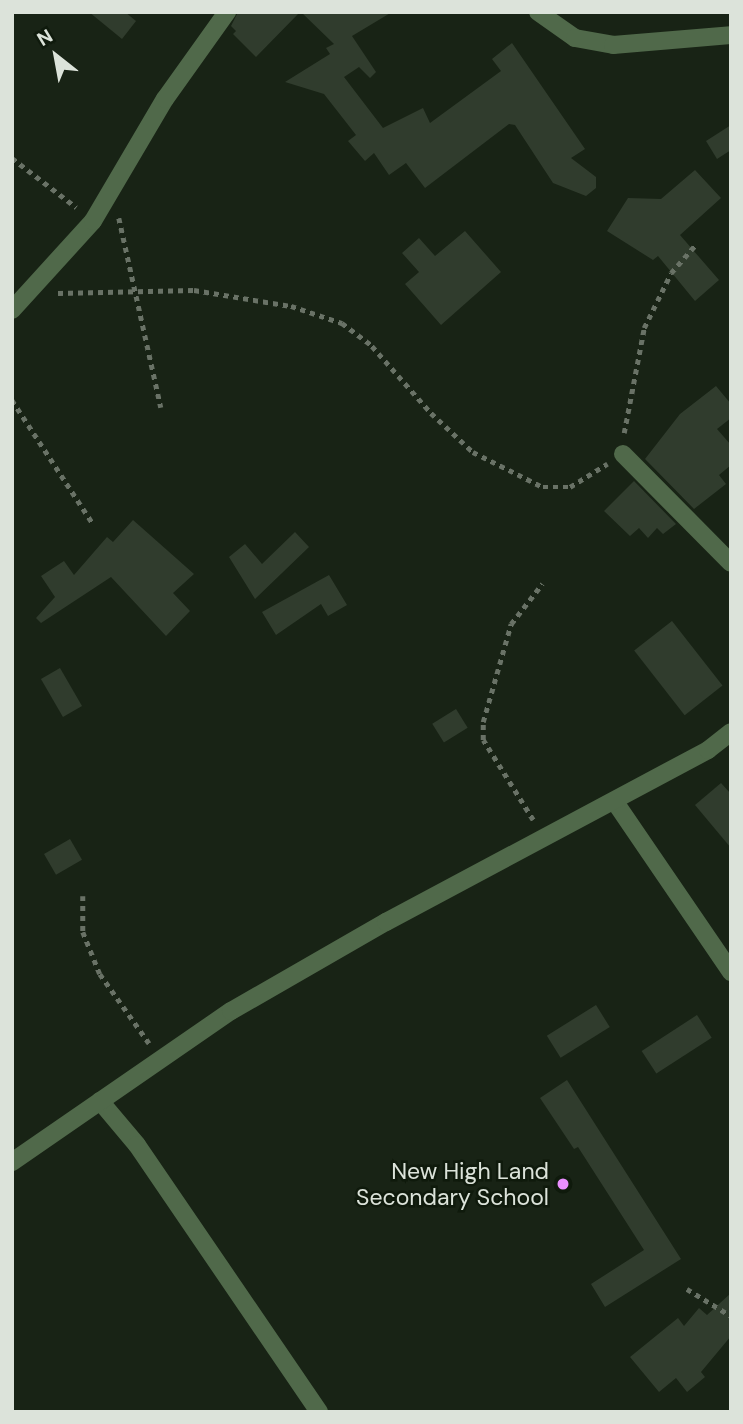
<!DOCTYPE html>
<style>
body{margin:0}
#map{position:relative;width:743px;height:1424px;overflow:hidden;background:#182315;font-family:"DM Sans",sans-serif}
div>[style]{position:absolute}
.building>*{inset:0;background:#303c2d;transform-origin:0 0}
.path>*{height:4.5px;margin-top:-2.25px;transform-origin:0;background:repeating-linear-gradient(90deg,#697266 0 5px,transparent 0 10px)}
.minor>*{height:18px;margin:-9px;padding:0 9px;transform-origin:9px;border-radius:9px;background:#50694a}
.dots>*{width:19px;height:19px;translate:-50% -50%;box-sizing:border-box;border:4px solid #0f1a0c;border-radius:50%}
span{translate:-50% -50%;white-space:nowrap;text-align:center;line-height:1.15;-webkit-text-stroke:5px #0f1a0c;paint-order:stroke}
.poi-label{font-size:23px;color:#dce3da}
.right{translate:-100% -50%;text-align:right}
.frame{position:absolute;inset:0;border:14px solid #dce3da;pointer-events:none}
.north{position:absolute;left:21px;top:21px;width:70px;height:70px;-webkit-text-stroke:5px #0f1a0c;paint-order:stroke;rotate:329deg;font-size:19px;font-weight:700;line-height:28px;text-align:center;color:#dce3da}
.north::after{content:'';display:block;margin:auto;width:24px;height:32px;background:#dce3da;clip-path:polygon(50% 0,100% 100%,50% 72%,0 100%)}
</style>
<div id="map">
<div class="building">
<div style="clip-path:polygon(89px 12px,125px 12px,136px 21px,122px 39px)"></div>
<div style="clip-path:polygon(238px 12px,300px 12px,256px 57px,233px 34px,236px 31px,231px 26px)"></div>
<div style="clip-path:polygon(301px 12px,392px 12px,352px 36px,376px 72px,370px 78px,359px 67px,344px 77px,383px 128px,423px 108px,430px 123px,501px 71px,492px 59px,512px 43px,585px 149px,571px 158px,596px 177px,596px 188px,586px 196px,553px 183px,515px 125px,509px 124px,425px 188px,406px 163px,389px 175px,374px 153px,365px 161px,348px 141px,356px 135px,324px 94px,285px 82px,330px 54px,326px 48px,334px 44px)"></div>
<div style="clip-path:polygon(731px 125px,731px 150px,717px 159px,706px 141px)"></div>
<div style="clip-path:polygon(695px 170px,721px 198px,680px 235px,719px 280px,695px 301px,658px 256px,653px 260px,607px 231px,628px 198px,661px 199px)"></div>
<div style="clip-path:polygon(465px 231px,501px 272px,441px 325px,405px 284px,419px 272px,402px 253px,419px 238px,435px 256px)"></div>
<div style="clip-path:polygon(716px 386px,731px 404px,731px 418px,717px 429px,731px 445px,731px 465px,719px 475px,726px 484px,694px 509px,645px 459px,680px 414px)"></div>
<div style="clip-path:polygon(634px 481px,676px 524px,663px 534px,657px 528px,648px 538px,639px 528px,630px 536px,604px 511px)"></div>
<div style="clip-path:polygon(133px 520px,194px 574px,173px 593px,190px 611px,166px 636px,111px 577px,41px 623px,36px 618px,55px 597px,41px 576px,64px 561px,74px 575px,107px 537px,113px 542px)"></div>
<div style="clip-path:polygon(295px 532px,309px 547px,255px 599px,229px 557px,245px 544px,262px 564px)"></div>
<div style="clip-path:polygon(329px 575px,347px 605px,328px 616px,321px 604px,276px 635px,262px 612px)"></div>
<div style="left:672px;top:621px;width:82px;height:48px;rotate:52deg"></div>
<div style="left:60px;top:668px;width:44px;height:22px;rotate:60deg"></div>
<div style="left:456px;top:709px;width:22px;height:28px;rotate:58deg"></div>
<div style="clip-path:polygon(721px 783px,731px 794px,731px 848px,695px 805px)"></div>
<div style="left:70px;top:839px;width:24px;height:30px;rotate:60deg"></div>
<div style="left:596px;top:1005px;width:26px;height:58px;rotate:58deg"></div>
<div style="left:697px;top:1015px;width:27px;height:66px;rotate:57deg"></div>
<div style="clip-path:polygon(567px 1080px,681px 1259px,605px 1307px,591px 1284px,644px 1250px,578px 1147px,574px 1149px,540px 1098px)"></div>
<div style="clip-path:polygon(731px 1293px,731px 1336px,701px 1372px,705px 1377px,687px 1392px,676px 1378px,659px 1392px,630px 1357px,678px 1318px,684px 1326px,699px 1308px,707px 1315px)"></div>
</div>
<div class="path">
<div style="left:12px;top:158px;width:81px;rotate:37.4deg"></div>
<div style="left:119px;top:218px;width:194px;rotate:77.5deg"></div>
<div style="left:58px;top:293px;width:136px;rotate:-1.3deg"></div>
<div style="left:194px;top:290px;width:98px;rotate:9.4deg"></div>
<div style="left:291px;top:306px;width:54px;rotate:18.4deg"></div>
<div style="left:342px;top:323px;width:38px;rotate:37deg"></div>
<div style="left:372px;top:346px;width:89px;rotate:48.6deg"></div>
<div style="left:431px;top:413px;width:57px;rotate:42.9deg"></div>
<div style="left:473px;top:452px;width:78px;rotate:26.6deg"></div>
<div style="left:543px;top:487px;width:27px"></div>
<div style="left:570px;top:487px;width:44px;rotate:-31.9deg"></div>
<div style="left:12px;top:400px;width:148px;rotate:56.8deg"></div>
<div style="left:624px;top:433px;width:107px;rotate:-79.2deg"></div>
<div style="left:644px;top:328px;width:61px;rotate:-63.9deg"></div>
<div style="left:671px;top:273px;width:38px;rotate:-49deg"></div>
<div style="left:533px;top:820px;width:94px;rotate:-122deg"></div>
<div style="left:483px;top:740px;width:18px;rotate:-90deg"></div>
<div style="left:483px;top:722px;width:102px;rotate:-74.1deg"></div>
<div style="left:511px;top:624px;width:51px;rotate:-52.2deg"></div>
<div style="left:83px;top:896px;width:36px;rotate:90deg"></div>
<div style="left:83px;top:932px;width:45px;rotate:68deg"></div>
<div style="left:100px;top:974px;width:85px;rotate:54.6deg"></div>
<div style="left:687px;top:1289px;width:52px;rotate:31.5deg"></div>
</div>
<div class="minor">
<div style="left:538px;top:12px;width:45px;rotate:35.1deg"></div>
<div style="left:575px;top:38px;width:39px;rotate:10deg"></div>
<div style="left:613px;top:45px;width:118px;rotate:-4.8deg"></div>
<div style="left:12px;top:310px;width:120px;rotate:-47.7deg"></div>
<div style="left:93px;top:221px;width:142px;rotate:-59.5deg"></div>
<div style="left:165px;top:99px;width:107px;rotate:-54.5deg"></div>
<div style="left:623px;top:454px;width:153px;rotate:45.3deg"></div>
<div style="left:615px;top:802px;width:206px;rotate:55.7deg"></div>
<div style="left:100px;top:1101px;width:57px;rotate:49.9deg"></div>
<div style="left:137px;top:1145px;width:323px;rotate:55.7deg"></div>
<div style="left:12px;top:1162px;width:266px;rotate:-34.6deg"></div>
<div style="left:231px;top:1011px;width:179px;rotate:-29.9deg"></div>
<div style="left:386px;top:922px;width:365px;rotate:-28.1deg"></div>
<div style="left:708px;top:750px;width:29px;rotate:-38deg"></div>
</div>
<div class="dots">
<div style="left:563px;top:1184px;background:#e98efe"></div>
</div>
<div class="poi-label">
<span class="right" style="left:549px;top:1184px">New High Land<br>Secondary School</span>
</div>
<div class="frame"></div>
<div class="north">N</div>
</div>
